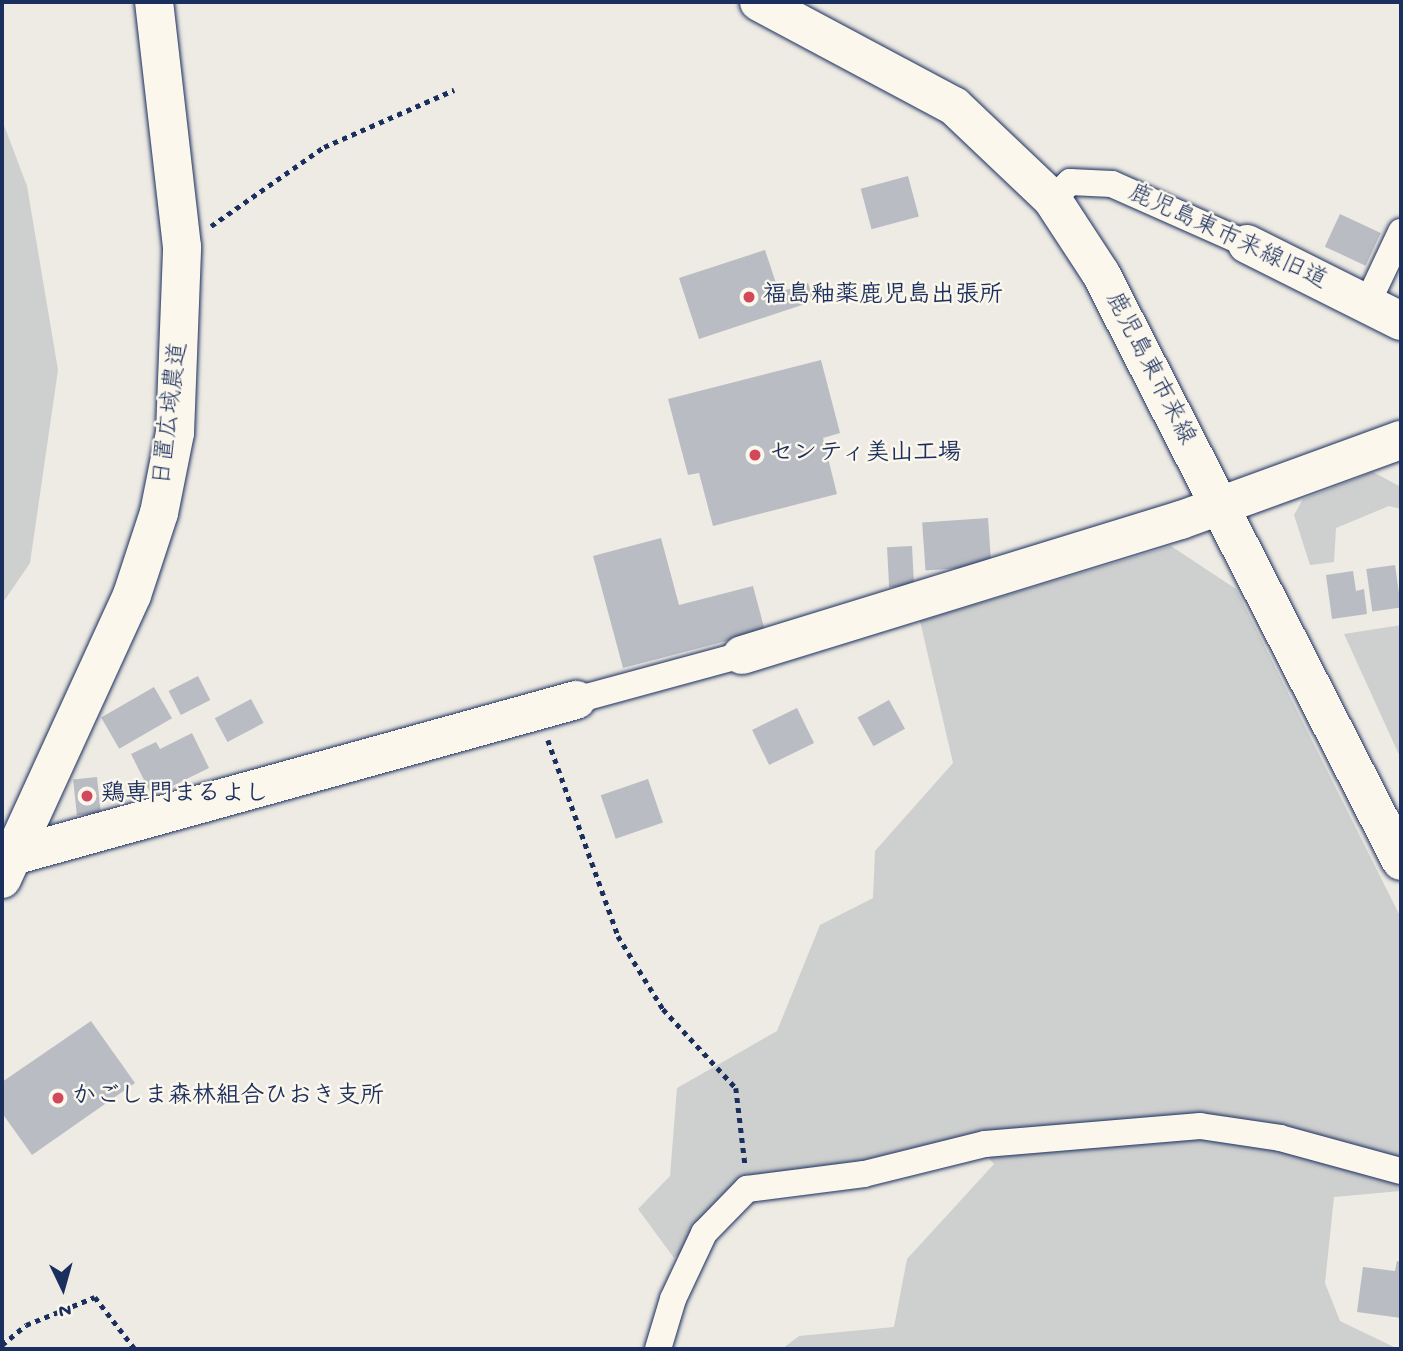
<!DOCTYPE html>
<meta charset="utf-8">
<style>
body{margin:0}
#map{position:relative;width:1403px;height:1351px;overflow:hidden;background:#eeebe4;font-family:"Gochi Hand","Klee One",sans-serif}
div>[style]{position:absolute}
.green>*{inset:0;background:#cecfcf}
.building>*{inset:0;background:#b9bcc3;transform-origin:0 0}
.path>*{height:4.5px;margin-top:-2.25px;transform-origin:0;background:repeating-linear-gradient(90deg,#1b2f5e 0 5px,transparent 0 10px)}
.roads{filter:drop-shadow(0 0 2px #1b2f5e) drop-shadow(0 0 2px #1b2f5e)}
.street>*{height:26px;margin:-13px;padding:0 13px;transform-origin:13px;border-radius:13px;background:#fbf7ec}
.secondary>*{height:38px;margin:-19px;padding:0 19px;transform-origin:19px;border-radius:19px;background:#fbf7ec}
.primary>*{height:38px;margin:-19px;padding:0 19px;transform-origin:19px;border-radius:19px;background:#fbf7ec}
.dots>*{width:19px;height:19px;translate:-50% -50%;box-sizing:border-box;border:4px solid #fbf7ec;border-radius:50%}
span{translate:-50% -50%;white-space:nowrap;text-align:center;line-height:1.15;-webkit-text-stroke:5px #fbf7ec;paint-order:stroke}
.street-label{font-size:24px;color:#1b2f5e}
.poi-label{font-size:24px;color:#1b2f5e;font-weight:700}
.left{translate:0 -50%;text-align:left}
.frame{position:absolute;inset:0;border:4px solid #1b2f5e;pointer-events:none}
.north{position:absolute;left:28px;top:1253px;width:70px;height:70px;-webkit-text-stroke:5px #fbf7ec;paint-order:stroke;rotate:175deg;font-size:19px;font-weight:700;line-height:28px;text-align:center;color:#1b2f5e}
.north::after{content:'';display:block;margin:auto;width:24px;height:32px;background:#1b2f5e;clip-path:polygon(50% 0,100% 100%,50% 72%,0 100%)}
</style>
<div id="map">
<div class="green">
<div style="clip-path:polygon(2px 120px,27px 186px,58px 370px,30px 563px,2px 604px)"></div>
<div style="clip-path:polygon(1373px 472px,1401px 487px,1401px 509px,1389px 506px,1336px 528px,1334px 562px,1310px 565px,1294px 515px,1303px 499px)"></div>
<div style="clip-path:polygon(1171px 546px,1236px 589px,1401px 918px,1401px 1191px,1334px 1197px,1325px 1283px,1340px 1321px,1398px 1349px,782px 1349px,799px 1336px,894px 1327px,907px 1259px,994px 1164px,969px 1136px,759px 1194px,674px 1258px,638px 1209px,670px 1176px,677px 1088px,777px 1031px,820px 925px,873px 898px,875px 851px,953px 763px,920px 621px)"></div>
<div style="clip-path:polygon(1401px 625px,1401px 759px,1344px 634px)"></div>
</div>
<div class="building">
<div style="left:908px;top:176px;width:42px;height:49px;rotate:75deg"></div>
<div style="left:1340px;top:214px;width:45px;height:36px;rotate:25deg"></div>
<div style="clip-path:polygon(765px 250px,779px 292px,808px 283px,814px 301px,699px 339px,679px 278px)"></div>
<div style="clip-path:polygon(821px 360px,840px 433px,823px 438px,837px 494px,713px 526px,699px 473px,688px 475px,668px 399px)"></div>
<div style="left:988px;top:518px;width:48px;height:66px;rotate:86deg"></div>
<div style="clip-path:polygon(661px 538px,679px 605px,753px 586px,765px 631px,623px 668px,593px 556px)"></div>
<div style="left:912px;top:546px;width:40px;height:25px;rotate:87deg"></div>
<div style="left:1395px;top:565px;width:43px;height:29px;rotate:82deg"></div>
<div style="clip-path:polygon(1353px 571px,1356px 591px,1364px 589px,1367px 614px,1332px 619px,1326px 575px)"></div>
<div style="left:198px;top:676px;width:27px;height:33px;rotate:63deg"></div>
<div style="left:154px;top:687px;width:36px;height:61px;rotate:60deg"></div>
<div style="left:251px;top:699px;width:27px;height:41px;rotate:62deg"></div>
<div style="left:889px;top:700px;width:33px;height:36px;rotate:61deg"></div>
<div style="left:797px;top:708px;width:39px;height:50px;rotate:64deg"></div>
<div style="clip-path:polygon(192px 733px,209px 768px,152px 796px,131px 754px,156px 742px,160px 749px)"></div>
<div style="left:97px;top:777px;width:36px;height:24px;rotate:84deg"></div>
<div style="left:648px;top:779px;width:46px;height:50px;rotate:71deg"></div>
<div style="clip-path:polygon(91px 1021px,135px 1083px,32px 1155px,2px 1113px,2px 1082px)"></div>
<div style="clip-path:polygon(1397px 1261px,1401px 1262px,1401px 1318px,1357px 1312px,1363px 1267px,1395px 1271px)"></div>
</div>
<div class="path">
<div style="left:211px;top:226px;width:138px;rotate:-35deg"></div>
<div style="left:324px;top:147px;width:142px;rotate:-23.7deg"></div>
<div style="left:548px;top:740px;width:208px;rotate:70.3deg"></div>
<div style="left:618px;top:936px;width:86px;rotate:58.3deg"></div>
<div style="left:663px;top:1009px;width:108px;rotate:47.3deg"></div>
<div style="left:736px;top:1088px;width:77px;rotate:83.2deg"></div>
<div style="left:2px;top:1345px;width:31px;rotate:-40deg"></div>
<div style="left:26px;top:1325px;width:74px;rotate:-22.1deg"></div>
<div style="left:95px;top:1297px;width:66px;rotate:52.4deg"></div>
</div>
<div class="roads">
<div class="street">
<div style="left:1052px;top:199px;width:25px;rotate:-43deg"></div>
<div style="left:1070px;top:182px;width:42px;rotate:2.7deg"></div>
<div style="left:1112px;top:184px;width:148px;rotate:24deg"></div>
<div style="left:1367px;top:304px;width:80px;rotate:-64.7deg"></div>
<div style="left:576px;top:700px;width:172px;rotate:-15.2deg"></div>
<div style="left:658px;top:1349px;width:52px;rotate:-73.3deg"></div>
<div style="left:673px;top:1299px;width:73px;rotate:-64.8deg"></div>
<div style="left:704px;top:1233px;width:62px;rotate:-45.7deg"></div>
<div style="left:747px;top:1189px;width:118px;rotate:-7.3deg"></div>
<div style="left:864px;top:1174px;width:125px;rotate:-13.9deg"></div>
<div style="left:985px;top:1144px;width:216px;rotate:-4.8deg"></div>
<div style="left:1200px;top:1126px;width:81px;rotate:8.5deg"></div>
<div style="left:1280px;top:1138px;width:125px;rotate:15.3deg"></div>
</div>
<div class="secondary">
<div style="left:1247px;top:244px;width:172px;rotate:26.6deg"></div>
<div style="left:742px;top:655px;width:459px;rotate:-17.1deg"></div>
<div style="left:1181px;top:520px;width:234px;rotate:-20deg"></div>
<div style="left:2px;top:859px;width:596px;rotate:-15.48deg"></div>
<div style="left:2px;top:879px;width:312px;rotate:-65.4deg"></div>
<div style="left:132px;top:595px;width:86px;rotate:-71.8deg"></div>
<div style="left:159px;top:513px;width:82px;rotate:-78.7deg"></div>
<div style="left:175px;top:433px;width:186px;rotate:-87.8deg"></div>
<div style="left:182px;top:247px;width:247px;rotate:-96.5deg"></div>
</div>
<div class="primary">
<div style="left:759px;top:2px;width:221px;rotate:28.1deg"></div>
<div style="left:954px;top:106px;width:135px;rotate:43.5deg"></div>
<div style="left:1052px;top:199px;width:90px;rotate:56.8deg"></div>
<div style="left:1101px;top:274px;width:659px;rotate:62.93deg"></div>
</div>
</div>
<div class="dots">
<div style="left:749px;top:297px;background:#d1495b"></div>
<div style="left:755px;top:455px;background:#d1495b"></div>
<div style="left:87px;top:796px;background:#d1495b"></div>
<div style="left:58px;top:1098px;background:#d1495b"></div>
</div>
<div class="street-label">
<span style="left:1227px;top:238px;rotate:25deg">鹿児島東市来線旧道</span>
<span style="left:1149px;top:369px;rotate:63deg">鹿児島東市来線</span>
<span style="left:172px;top:414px;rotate:-83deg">日置広域農道</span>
</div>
<div class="poi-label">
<span class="left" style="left:763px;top:297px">福島釉薬鹿児島出張所</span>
<span class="left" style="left:769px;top:455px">センティ美山工場</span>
<span class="left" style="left:101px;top:796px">鶏専門まるよし</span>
<span class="left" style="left:72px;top:1098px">かごしま森林組合ひおき支所</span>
</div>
<div class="frame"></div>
<div class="north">N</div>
</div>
